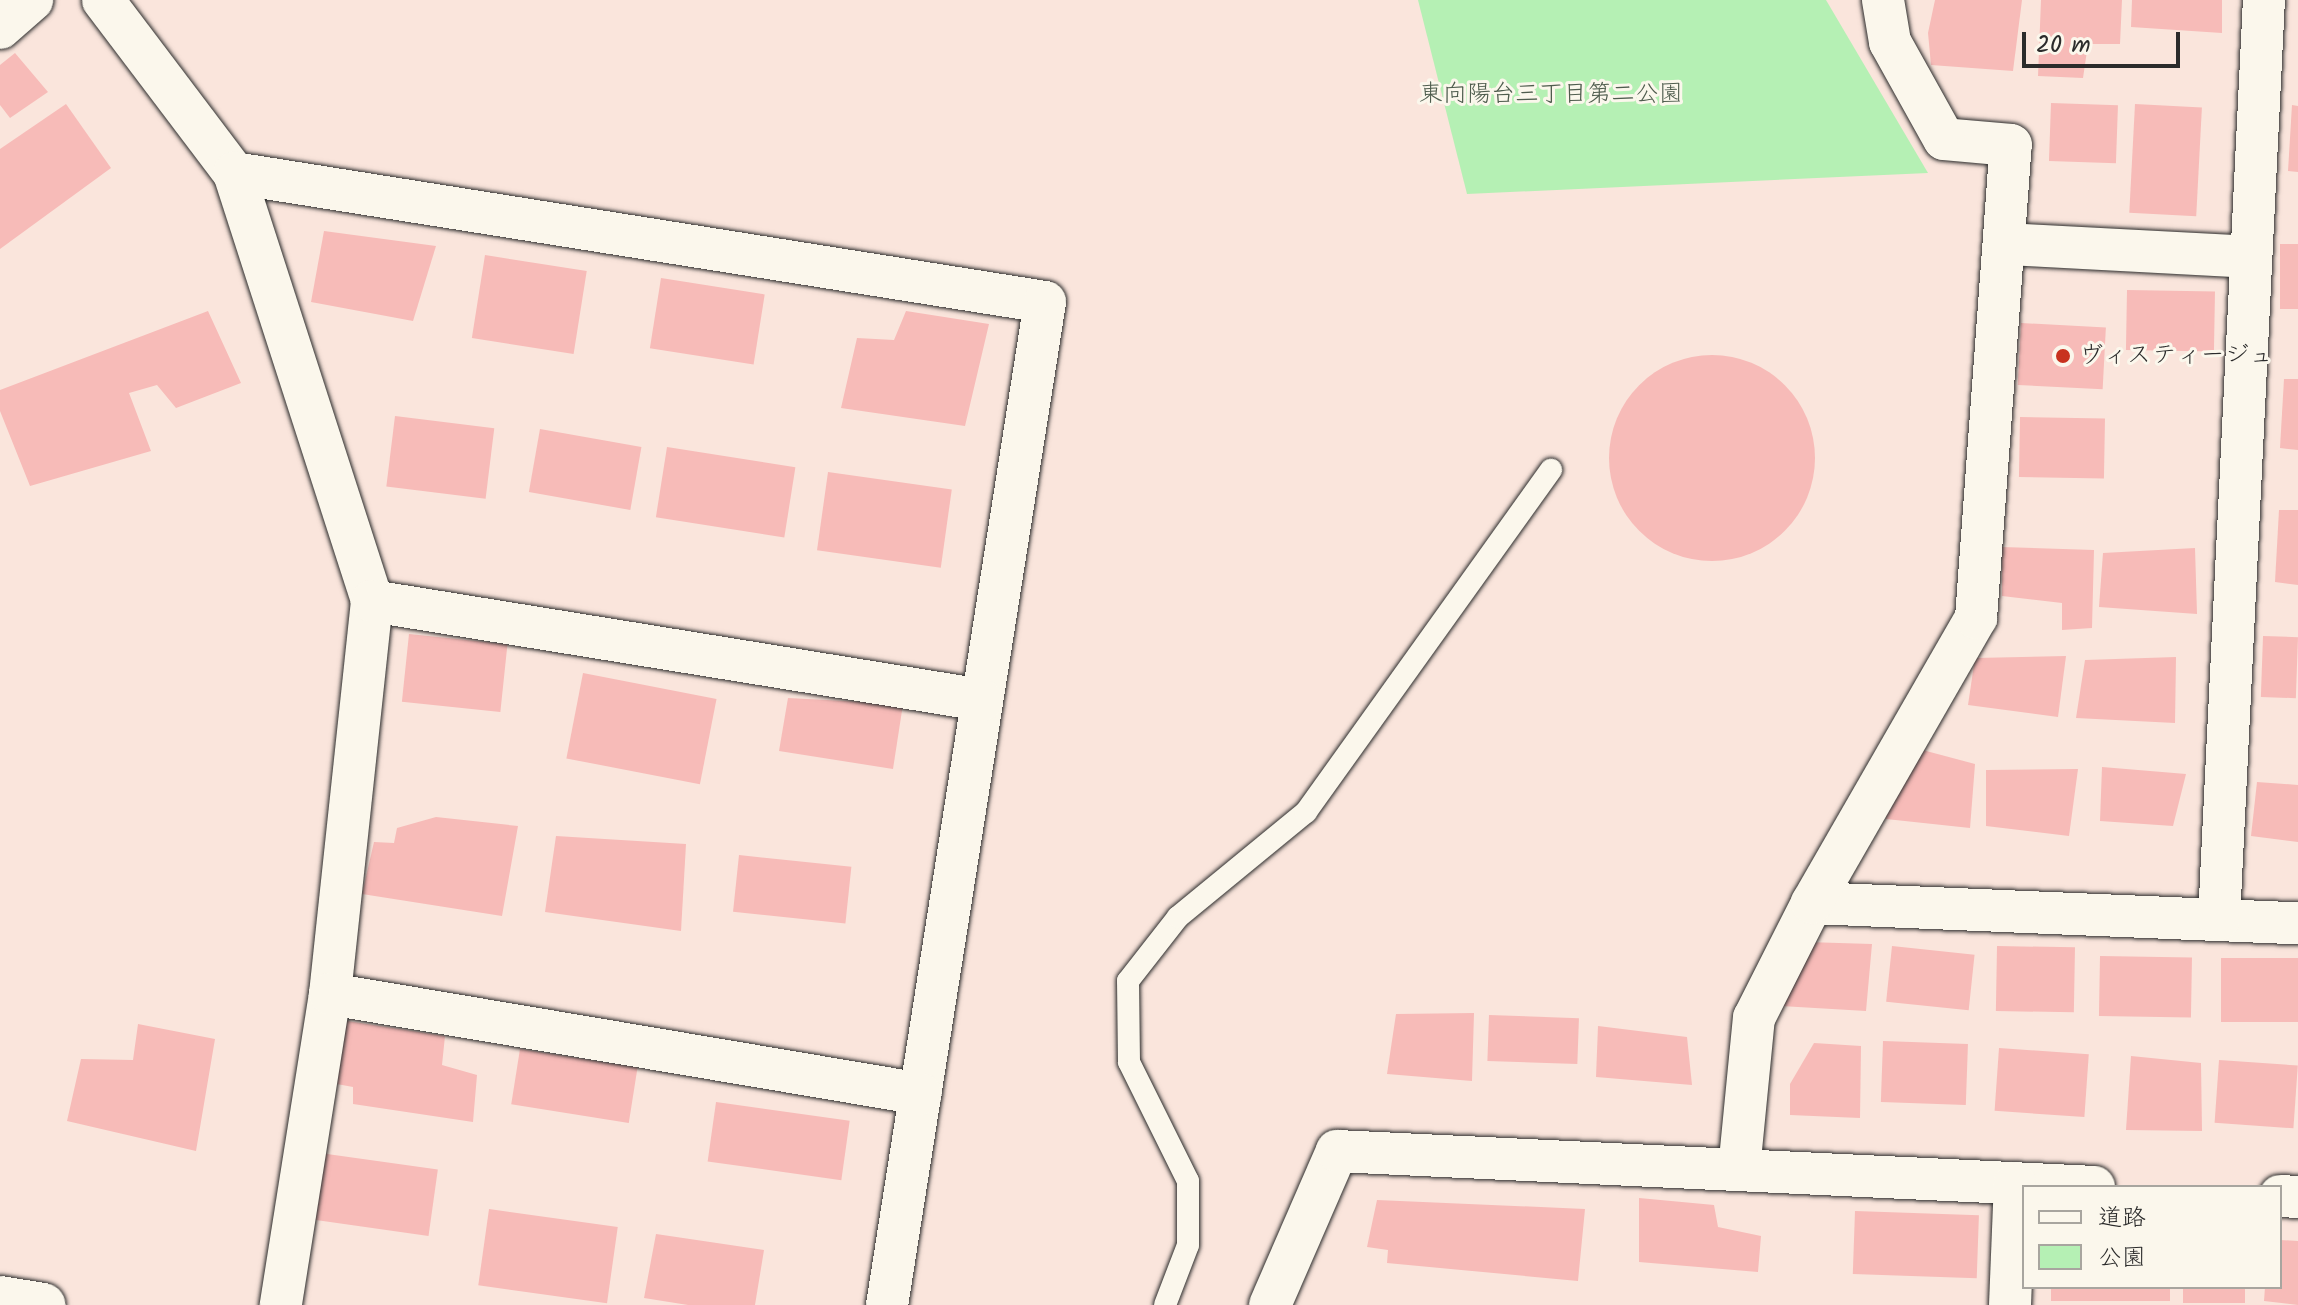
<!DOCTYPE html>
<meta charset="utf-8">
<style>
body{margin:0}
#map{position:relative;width:2298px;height:1305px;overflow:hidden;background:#fae5dc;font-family:Kalam,"Klee One",sans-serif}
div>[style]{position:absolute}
.green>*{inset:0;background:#b5f0b4}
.building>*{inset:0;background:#f7bbb8;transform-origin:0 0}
.round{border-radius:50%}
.roads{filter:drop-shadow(0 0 2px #2b2b2b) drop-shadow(0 0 2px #2b2b2b)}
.lane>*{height:22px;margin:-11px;padding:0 11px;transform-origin:11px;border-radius:11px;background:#fbf7ec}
.street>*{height:42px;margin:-21px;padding:0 21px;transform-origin:21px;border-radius:21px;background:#fbf7ec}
.secondary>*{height:44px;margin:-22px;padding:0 22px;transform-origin:22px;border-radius:22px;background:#fbf7ec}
.dots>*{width:22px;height:22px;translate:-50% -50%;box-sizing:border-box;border:4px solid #fbf7ec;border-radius:50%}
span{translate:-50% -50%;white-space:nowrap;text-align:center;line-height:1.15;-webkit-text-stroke:6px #fbf7ec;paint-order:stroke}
.park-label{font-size:24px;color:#4e5c4d}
.poi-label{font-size:24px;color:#2b2b2b}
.left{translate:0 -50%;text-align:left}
.legend{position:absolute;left:2022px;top:1185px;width:260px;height:104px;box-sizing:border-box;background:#fbf7ec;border:2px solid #a8a59f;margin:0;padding:10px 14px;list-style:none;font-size:24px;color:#2b2b2b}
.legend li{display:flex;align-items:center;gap:16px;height:40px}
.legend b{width:40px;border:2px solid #a8a59f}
.scale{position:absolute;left:2022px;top:32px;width:158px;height:36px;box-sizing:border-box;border:4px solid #2b2b2b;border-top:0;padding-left:10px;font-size:24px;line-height:28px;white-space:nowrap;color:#2b2b2b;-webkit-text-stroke:6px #fbf7ec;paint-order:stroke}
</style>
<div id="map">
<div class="green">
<div style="clip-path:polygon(1418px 0,1826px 0,1928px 173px,1467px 194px)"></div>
</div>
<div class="building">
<div style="clip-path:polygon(1935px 0,2022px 0,2013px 71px,1931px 65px,1928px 33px)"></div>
<div style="clip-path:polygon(2041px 0,2122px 0,2120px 44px,2088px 44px,2083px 78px,2038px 76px)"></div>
<div style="clip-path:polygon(2132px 0,2222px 0,2222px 33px,2131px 27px)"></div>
<div style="clip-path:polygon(15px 53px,48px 92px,10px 118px,0 105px,0 65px)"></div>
<div style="left:2051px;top:103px;width:67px;height:58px;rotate:2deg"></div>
<div style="clip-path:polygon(66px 104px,111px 168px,0 249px,0 149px)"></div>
<div style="left:2135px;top:104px;width:67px;height:109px;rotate:3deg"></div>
<div style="clip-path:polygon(2292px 105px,2298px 106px,2298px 172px,2288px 171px)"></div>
<div style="clip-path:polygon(324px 231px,436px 246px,413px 321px,311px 302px)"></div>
<div style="left:2280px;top:244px;width:18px;height:65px"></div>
<div style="left:485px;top:255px;width:103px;height:84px;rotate:9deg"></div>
<div style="left:661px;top:278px;width:105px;height:71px;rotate:9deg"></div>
<div style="left:2127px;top:290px;width:88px;height:60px;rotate:1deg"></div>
<div style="clip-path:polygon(208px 311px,241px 383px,176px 408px,157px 385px,129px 393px,151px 451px,30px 486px,0 411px,0 390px)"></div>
<div style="clip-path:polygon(906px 311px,989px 324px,965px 426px,841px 408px,857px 338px,894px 340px)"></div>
<div style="left:2021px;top:323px;width:85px;height:62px;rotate:3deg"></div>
<div class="round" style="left:1609px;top:355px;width:206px;height:206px"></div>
<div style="clip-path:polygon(2284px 379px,2298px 379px,2298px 450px,2280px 448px)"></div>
<div style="left:395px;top:416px;width:100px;height:71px;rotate:7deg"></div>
<div style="left:2020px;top:417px;width:85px;height:60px;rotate:1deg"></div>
<div style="left:540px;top:429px;width:103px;height:64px;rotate:10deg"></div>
<div style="left:667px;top:447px;width:130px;height:71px;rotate:9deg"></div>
<div style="left:828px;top:472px;width:125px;height:79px;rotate:8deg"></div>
<div style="clip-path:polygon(2279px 510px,2298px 510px,2298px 585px,2275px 582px)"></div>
<div style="clip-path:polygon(2002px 547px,2094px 550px,2092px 628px,2062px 630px,2062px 603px,2002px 596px)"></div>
<div style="clip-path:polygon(2195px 548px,2197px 614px,2099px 607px,2103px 553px)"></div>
<div style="left:409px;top:634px;width:99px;height:68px;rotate:6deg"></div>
<div style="left:2263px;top:636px;width:35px;height:61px;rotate:2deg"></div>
<div style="clip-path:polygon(2066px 656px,2058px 717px,1968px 705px,1975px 658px)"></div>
<div style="clip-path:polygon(2176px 657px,2175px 723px,2076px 718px,2085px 660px)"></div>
<div style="left:583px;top:673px;width:136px;height:87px;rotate:11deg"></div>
<div style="clip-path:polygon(788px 698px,903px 704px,893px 769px,779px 751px)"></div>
<div style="clip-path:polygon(1915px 748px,1975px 764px,1970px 828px,1886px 819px,1888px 789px)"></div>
<div style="clip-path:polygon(2102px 767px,2186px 774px,2173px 826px,2100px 821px)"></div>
<div style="clip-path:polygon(2078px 769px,2069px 836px,1986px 826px,1986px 770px)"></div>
<div style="clip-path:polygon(2257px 782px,2298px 785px,2298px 842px,2251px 836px)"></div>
<div style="clip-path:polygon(436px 817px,518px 826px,502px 916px,362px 894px,374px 842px,394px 843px,397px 828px)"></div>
<div style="clip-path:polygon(556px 836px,686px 844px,681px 931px,545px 912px)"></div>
<div style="left:739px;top:855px;width:113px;height:57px;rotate:6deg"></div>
<div style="clip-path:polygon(1806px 942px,1872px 944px,1866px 1011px,1781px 1006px)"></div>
<div style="left:1892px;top:946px;width:83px;height:56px;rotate:6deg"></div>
<div style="left:1997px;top:946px;width:78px;height:65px;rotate:1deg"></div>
<div style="left:2100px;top:956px;width:92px;height:60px;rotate:1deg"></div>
<div style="left:2298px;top:958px;width:64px;height:77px;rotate:90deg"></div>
<div style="clip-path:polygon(1474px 1013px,1472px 1081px,1387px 1074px,1396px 1014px)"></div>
<div style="left:1489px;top:1015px;width:90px;height:46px;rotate:2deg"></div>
<div style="clip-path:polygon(341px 1020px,445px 1036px,442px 1065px,477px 1075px,473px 1122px,353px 1104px,353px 1087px,326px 1082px)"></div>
<div style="clip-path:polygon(138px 1024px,215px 1039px,196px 1151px,67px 1121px,81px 1059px,133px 1060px)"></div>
<div style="clip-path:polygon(1598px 1026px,1687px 1037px,1692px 1085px,1596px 1077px)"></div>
<div style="left:1883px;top:1041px;width:85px;height:61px;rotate:2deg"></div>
<div style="clip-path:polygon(1814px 1043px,1861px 1046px,1860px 1118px,1790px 1115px,1790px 1084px)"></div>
<div style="left:1999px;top:1048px;width:90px;height:63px;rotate:4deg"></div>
<div style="left:520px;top:1049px;width:119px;height:56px;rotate:9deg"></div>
<div style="clip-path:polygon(2131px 1056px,2201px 1063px,2202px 1131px,2126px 1130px)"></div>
<div style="left:2219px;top:1060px;width:79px;height:63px;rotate:4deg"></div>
<div style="left:716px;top:1102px;width:135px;height:60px;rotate:8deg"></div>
<div style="left:320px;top:1153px;width:119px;height:67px;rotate:8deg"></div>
<div style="clip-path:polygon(1639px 1198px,1714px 1205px,1718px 1227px,1761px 1236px,1758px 1272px,1639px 1262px)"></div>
<div style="clip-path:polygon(1377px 1200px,1585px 1209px,1578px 1281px,1387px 1263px,1388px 1250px,1367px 1247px)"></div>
<div style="left:489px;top:1209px;width:130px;height:77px;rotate:8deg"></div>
<div style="left:1855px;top:1211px;width:124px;height:63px;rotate:2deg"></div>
<div style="clip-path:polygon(656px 1234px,764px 1250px,755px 1305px,688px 1305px,644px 1298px)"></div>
<div style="clip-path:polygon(2280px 1240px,2298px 1241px,2298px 1305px,2264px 1301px,2265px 1287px,2280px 1287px)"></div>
<div style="left:2051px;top:1287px;width:119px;height:14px"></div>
<div style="left:2183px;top:1287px;width:62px;height:16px"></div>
</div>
<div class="roads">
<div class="lane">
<div style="left:1165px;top:1305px;width:64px;rotate:-69deg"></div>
<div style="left:1188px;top:1245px;width:64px;rotate:-90deg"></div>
<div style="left:1188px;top:1181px;width:133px;rotate:-116.4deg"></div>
<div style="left:1129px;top:1062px;width:81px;rotate:-90.7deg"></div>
<div style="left:1128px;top:981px;width:81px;rotate:-52deg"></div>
<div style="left:1178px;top:917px;width:166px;rotate:-39.4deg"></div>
<div style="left:1306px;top:812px;width:421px;rotate:-54.4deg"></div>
</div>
<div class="street">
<div style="left:103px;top:0;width:217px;rotate:52.9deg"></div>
<div style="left:234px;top:173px;width:450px;rotate:72.1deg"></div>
<div style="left:372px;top:601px;width:395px;rotate:96.1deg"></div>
<div style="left:330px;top:994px;width:315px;rotate:99deg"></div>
<div style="left:0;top:28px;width:43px;rotate:-41.2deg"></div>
<div style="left:234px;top:173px;width:821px;rotate:9.04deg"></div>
<div style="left:1045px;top:302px;width:1015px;rotate:98.95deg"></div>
<div style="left:2006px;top:244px;width:245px;rotate:3deg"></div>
<div style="left:372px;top:601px;width:618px;rotate:9.22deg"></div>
<div style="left:1812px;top:903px;width:486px;rotate:2.4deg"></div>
<div style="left:2219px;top:919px;width:920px;rotate:-87.2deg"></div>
<div style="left:330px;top:994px;width:599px;rotate:9.6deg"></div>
<div style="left:1739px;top:1170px;width:153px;rotate:-84.4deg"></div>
<div style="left:1754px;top:1018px;width:129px;rotate:-63.2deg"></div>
<div style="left:1812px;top:903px;width:329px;rotate:-60.1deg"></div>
<div style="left:1976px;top:618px;width:474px;rotate:-85.8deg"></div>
<div style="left:2011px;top:145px;width:67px;rotate:-174.9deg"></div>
<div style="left:1944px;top:139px;width:111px;rotate:-119.1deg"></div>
<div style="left:1890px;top:42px;width:43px;rotate:-99.5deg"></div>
<div style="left:2280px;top:1196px;width:18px;rotate:3deg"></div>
<div style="left:1270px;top:1305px;width:168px;rotate:-66.5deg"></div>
<div style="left:1337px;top:1151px;width:758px;rotate:2.72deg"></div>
<div style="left:2010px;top:1305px;width:122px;rotate:-87.7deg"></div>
</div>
<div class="secondary">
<div style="left:0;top:1298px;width:44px;rotate:9.2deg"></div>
</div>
</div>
<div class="dots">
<div style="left:2063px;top:356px;background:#c8321e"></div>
</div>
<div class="park-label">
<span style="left:1551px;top:95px">東向陽台三丁目第二公園</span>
</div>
<div class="poi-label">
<span class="left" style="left:2079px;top:356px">ヴィスティージュ</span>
</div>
<ul class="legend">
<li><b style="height:10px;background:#fbf7ec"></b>道路</li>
<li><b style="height:22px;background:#b5f0b4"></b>公園</li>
</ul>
<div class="scale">20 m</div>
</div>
